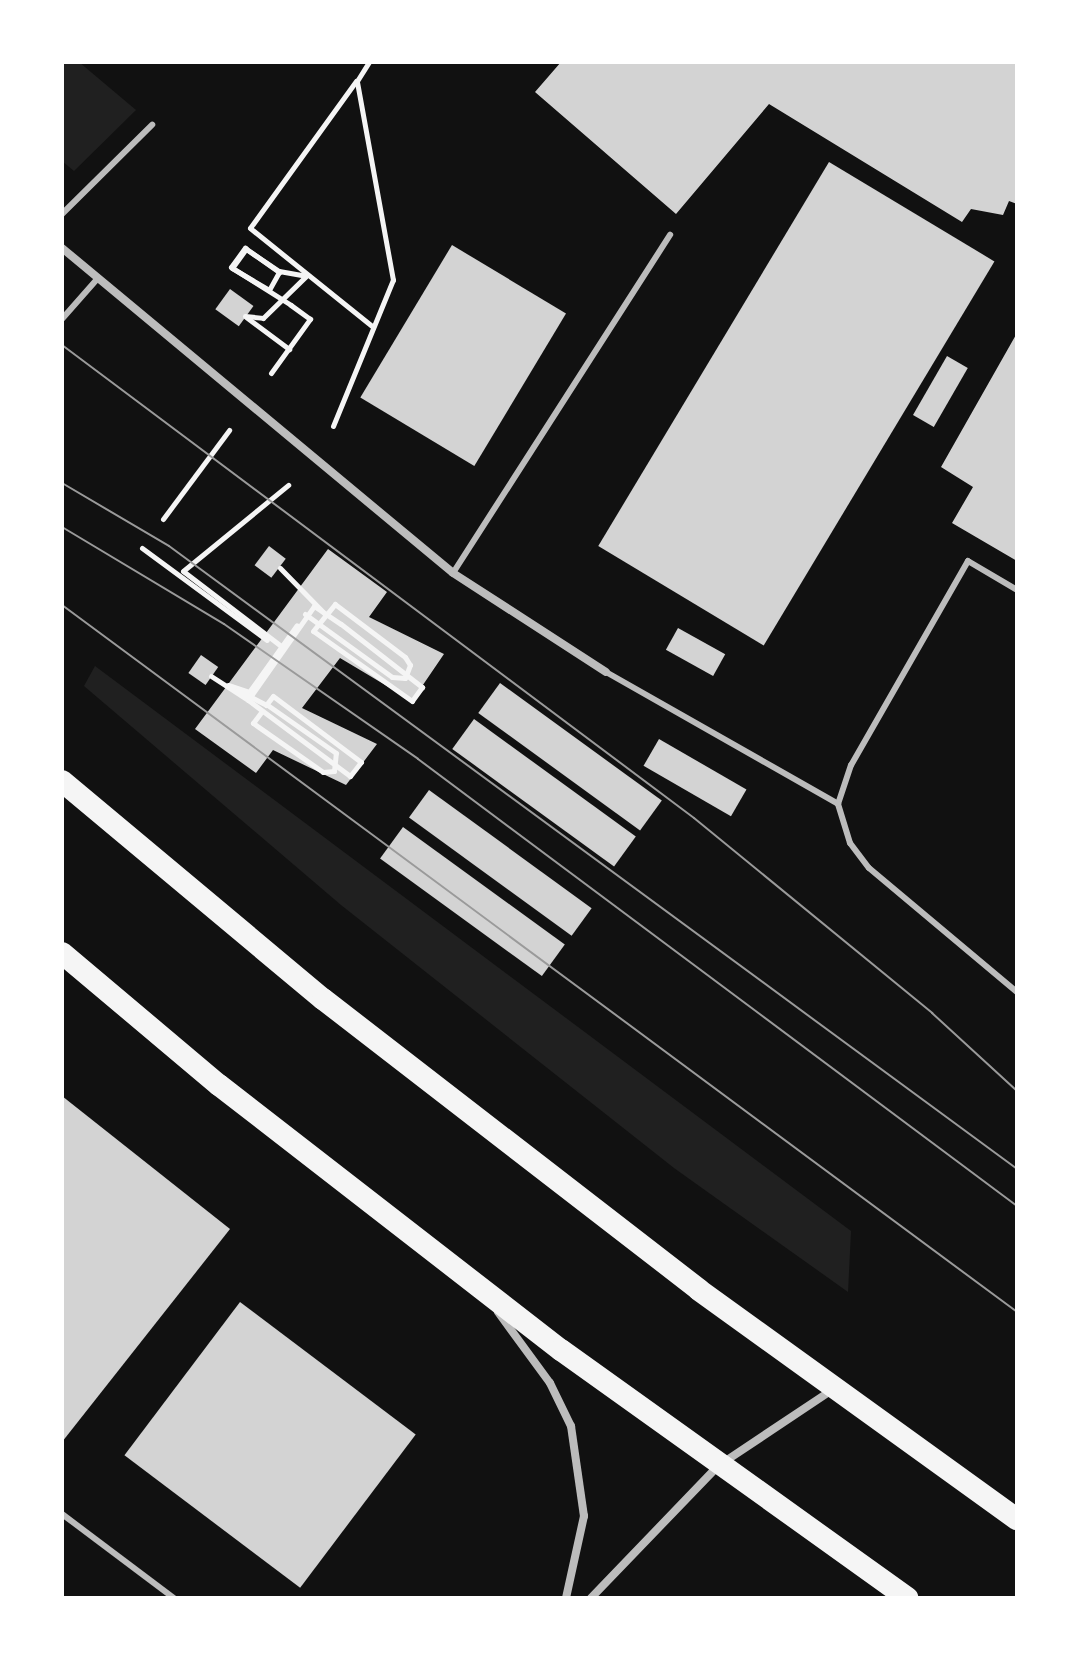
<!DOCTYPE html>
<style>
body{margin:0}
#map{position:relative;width:1079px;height:1660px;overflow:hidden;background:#111;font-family:Figtree,sans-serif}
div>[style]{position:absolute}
.green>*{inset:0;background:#202020}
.building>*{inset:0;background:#d3d3d3;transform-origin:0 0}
.path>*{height:5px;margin:-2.5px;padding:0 2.5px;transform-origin:2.5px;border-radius:2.5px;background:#f5f5f5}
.service>*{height:6px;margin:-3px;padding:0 3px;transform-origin:3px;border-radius:3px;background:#bcbcbc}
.minor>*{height:8px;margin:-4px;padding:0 4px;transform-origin:4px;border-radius:4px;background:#bcbcbc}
.trunk>*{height:22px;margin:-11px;padding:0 11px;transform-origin:11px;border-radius:11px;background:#f5f5f5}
.tram>*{height:2px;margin:-1px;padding:0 1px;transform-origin:1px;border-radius:1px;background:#9a9a9a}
span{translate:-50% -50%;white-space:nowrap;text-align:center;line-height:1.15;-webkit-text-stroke:8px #fff;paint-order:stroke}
.frame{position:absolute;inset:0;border:64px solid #fff;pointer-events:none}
</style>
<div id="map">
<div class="green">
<div style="clip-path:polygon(62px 62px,79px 62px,136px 110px,74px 171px,62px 161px)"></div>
<div style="clip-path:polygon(95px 666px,851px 1231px,848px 1292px,674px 1168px,341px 905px,84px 686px)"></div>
</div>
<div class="building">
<div style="clip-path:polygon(561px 62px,1017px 62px,1017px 204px,1009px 201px,1003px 215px,971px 209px,962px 222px,769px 104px,676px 214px,535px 92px)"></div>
<div style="left:829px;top:162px;width:193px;height:448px;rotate:31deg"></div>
<div style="left:452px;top:245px;width:133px;height:178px;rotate:31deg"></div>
<div style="left:230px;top:289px;width:29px;height:25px;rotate:36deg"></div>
<div style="clip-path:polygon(1017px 333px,1017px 561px,952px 523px,973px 487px,941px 467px)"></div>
<div style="left:947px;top:356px;width:24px;height:68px;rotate:30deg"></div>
<div style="left:269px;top:546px;width:21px;height:24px;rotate:37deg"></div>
<div style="clip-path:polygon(328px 549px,387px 592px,369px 617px,444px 654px,412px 701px,340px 658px,302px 708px,377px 744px,346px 785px,273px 750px,256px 773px,195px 729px)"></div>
<div style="left:678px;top:628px;width:54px;height:25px;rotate:29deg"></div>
<div style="left:201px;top:655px;width:21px;height:22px;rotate:35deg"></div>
<div style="left:500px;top:683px;width:200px;height:37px;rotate:36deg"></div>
<div style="left:474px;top:719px;width:200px;height:37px;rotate:36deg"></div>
<div style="left:659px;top:739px;width:101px;height:31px;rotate:30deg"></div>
<div style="left:429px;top:790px;width:201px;height:34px;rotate:36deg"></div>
<div style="left:403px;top:827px;width:200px;height:39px;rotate:36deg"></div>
<div style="clip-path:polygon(62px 1096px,230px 1229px,62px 1442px)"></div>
<div style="left:240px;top:1302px;width:220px;height:192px;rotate:37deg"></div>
</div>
<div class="path">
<div style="left:356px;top:81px;width:181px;rotate:125.8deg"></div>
<div style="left:250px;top:228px;width:156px;rotate:38.8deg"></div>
<div style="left:245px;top:316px;width:18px;rotate:6deg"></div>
<div style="left:263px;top:318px;width:60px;rotate:-44.3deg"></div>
<div style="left:246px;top:317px;width:54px;rotate:36.7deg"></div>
<div style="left:271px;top:373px;width:67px;rotate:-54.2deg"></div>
<div style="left:310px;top:319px;width:24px;rotate:-144deg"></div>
<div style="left:291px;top:305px;width:71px;rotate:-147.7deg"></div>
<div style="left:231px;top:267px;width:24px;rotate:-54deg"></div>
<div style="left:245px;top:248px;width:42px;rotate:35.2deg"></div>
<div style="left:279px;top:272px;width:21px;rotate:119deg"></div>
<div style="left:269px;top:290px;width:43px;rotate:-149.3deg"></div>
<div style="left:232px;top:268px;width:24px;rotate:-54deg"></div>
<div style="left:246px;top:249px;width:40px;rotate:34deg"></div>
<div style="left:279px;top:271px;width:27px;rotate:10deg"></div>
<div style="left:333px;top:426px;width:158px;rotate:-67.7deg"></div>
<div style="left:393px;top:280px;width:202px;rotate:-100.3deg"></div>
<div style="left:357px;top:81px;width:22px;rotate:-58deg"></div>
<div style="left:163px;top:519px;width:111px;rotate:-53.4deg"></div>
<div style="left:142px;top:548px;width:155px;rotate:36.4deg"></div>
<div style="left:305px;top:614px;width:107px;rotate:35.9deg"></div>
<div style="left:392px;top:677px;width:13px;rotate:4deg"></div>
<div style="left:405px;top:678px;width:14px;rotate:-69deg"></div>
<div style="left:410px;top:665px;width:9px;rotate:-122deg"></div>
<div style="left:405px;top:657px;width:88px;rotate:-142.9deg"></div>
<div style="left:335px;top:604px;width:14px;rotate:129deg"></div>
<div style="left:281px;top:646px;width:123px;rotate:-142.6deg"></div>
<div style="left:183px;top:571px;width:136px;rotate:-39.3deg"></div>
<div style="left:211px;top:676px;width:44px;rotate:33deg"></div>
<div style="left:248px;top:700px;width:115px;rotate:-54.9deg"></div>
<div style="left:314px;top:606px;width:32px;rotate:34deg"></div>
<div style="left:341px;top:624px;width:103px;rotate:37.9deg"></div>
<div style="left:422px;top:687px;width:17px;rotate:126deg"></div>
<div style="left:412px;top:701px;width:121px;rotate:-144.7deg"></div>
<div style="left:313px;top:631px;width:21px;rotate:-51deg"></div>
<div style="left:326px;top:615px;width:66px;rotate:-134.4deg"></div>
<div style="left:228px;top:685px;width:22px;rotate:18deg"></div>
<div style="left:249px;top:692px;width:82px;rotate:-54.4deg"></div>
<div style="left:237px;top:690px;width:33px;rotate:27deg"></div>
<div style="left:266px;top:705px;width:11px;rotate:-52deg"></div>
<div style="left:273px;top:696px;width:110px;rotate:36.9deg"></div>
<div style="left:361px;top:762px;width:18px;rotate:128deg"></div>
<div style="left:350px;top:776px;width:127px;rotate:-143.3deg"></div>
<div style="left:262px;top:711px;width:15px;rotate:127deg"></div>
<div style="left:253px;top:723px;width:85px;rotate:35deg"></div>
<div style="left:323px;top:772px;width:11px;rotate:-5deg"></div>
<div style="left:334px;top:771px;width:18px;rotate:-84deg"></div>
<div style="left:336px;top:753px;width:85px;rotate:-145deg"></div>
</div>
<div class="service">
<div style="left:62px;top:214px;width:127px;rotate:-44.7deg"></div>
<div style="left:62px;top:319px;width:55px;rotate:-48.7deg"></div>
<div style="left:453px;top:573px;width:402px;rotate:-57.3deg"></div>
<div style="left:1017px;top:590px;width:57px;rotate:-149.4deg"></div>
<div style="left:968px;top:561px;width:235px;rotate:119.8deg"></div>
<div style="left:851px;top:765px;width:41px;rotate:108.4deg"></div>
<div style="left:838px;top:804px;width:41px;rotate:72.9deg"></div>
<div style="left:850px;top:843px;width:31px;rotate:53deg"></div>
<div style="left:869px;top:868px;width:193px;rotate:40deg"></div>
<div style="left:606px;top:672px;width:267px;rotate:29.6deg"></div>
<div style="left:62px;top:1514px;width:140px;rotate:36.9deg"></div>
</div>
<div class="minor">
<div style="left:62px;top:248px;width:508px;rotate:39.73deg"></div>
<div style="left:453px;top:573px;width:182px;rotate:32.9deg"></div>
<div style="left:498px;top:1312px;width:88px;rotate:53.8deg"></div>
<div style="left:550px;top:1383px;width:48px;rotate:64deg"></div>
<div style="left:571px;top:1426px;width:91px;rotate:81.8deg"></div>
<div style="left:584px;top:1516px;width:84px;rotate:102.4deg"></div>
<div style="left:591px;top:1598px;width:183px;rotate:-46.1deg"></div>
<div style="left:718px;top:1466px;width:137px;rotate:-33.7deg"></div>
</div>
<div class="trunk">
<div style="left:62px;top:781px;width:340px;rotate:39.9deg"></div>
<div style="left:323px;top:999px;width:475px;rotate:37.7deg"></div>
<div style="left:699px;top:1290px;width:392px;rotate:35.8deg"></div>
<div style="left:62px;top:953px;width:205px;rotate:40.1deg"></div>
<div style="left:219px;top:1085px;width:433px;rotate:37.8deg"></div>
<div style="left:561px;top:1350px;width:426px;rotate:35.6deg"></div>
</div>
<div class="tram">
<div style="left:62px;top:345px;width:789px;rotate:36.81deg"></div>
<div style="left:694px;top:818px;width:308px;rotate:39.3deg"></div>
<div style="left:932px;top:1013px;width:115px;rotate:42.5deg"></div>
<div style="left:62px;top:483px;width:124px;rotate:30.5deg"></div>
<div style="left:169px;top:546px;width:1052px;rotate:36.3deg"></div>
<div style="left:62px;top:527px;width:189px;rotate:30.9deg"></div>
<div style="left:224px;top:624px;width:236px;rotate:34.8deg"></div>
<div style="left:418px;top:759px;width:747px;rotate:36.73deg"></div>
<div style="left:62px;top:605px;width:1188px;rotate:36.51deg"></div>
</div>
<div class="frame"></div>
</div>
